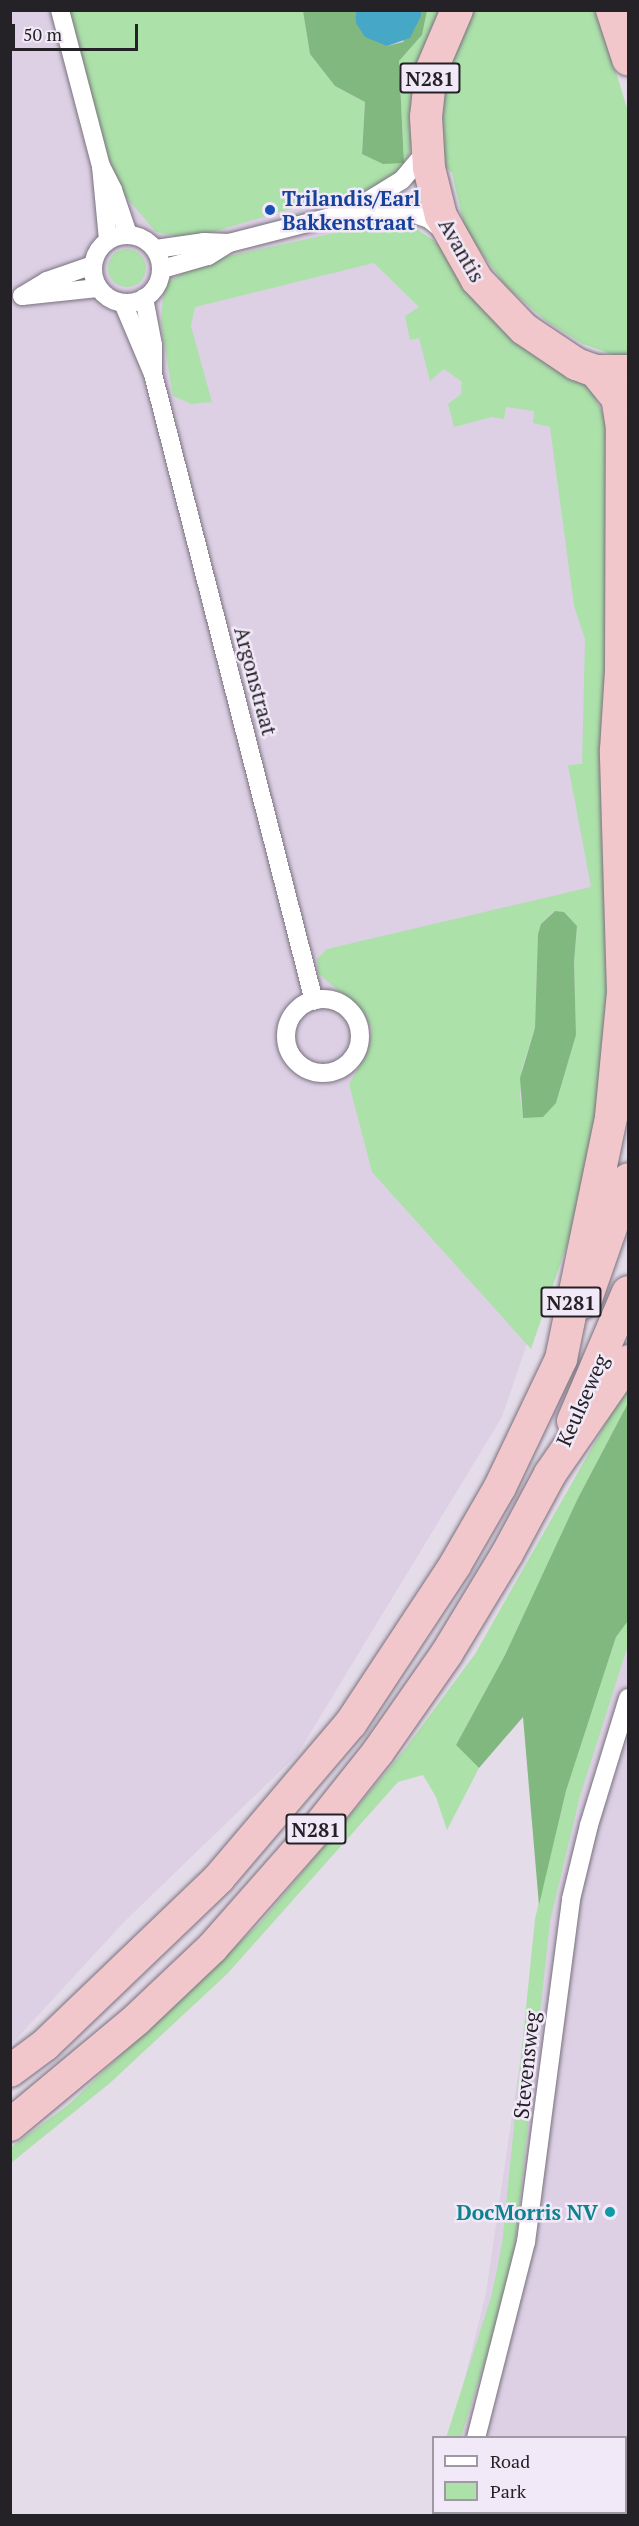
<!DOCTYPE html>
<style>
body{margin:0}
#map{position:relative;width:639px;height:2526px;overflow:hidden;background:#e5dcea;font-family:"PT Serif",serif}
div>[style]{position:absolute}
.built>*{inset:0;background:#ddd0e5}
.green>*{inset:0;background:#ace1aa}
.round{border-radius:50%}
.forest>*{inset:0;background:#80b87f}
.water>*{inset:0;background:#47a7c7}
.roads{filter:drop-shadow(0 0 2px #79717d) drop-shadow(0 0 2px #79717d)}
.street>*{height:18px;margin:-9px;padding:0 9px;transform-origin:9px;border-radius:9px;background:#fff}
.street>.ring{margin:-9px;padding:0;box-sizing:content-box;background:none;border:18px solid #fff;border-radius:50%}
.highway>*{height:32px;margin:-16px;padding:0 16px;transform-origin:16px;border-radius:16px;background:#f2c7cb}
.dots>*{width:16px;height:16px;translate:-50% -50%;box-sizing:border-box;border:3px solid #f2e9f8;border-radius:50%}
span{translate:-50% -50%;white-space:nowrap;text-align:center;line-height:1.15;-webkit-text-stroke:5px #f2e9f8;paint-order:stroke}
.shield-label span{padding:2px 4px;background:#f2e9f8;border:2px solid;border-radius:4px;-webkit-text-stroke-width:0}
.shield-label{font-size:20px;color:#252227;font-weight:700}
.transit-label{font-size:21px;color:#164399;font-weight:700}
.left{translate:0 -50%;text-align:left}
.street-label{font-size:21px;color:#252227}
.culture-label{font-size:21px;color:#0d838f;font-weight:700}
.right{translate:-100% -50%;text-align:right}
.frame{position:absolute;inset:0;border:12px solid #252227;pointer-events:none}
.legend{position:absolute;left:432px;top:2436px;width:195px;height:78px;box-sizing:border-box;background:#f2e9f8;border:2px solid #a099a4;margin:0;padding:8px 10px;list-style:none;font-size:18px;color:#252227}
.legend li{display:flex;align-items:center;gap:12px;height:30px}
.legend b{width:30px;border:2px solid #a099a4}
.scale{position:absolute;left:12px;top:24px;width:126px;height:27px;box-sizing:border-box;border:3px solid #252227;border-top:0;padding-left:8px;font-size:18px;line-height:21px;white-space:nowrap;color:#252227;-webkit-text-stroke:4px #f2e9f8;paint-order:stroke}
</style>
<div id="map">
<div class="built">
<div style="clip-path:polygon(11px 11px,412px 11px,393px 144px,404px 231px,592px 422px,620px 979px,593px 1151px,502px 1417px,297px 1755px,123px 1923px,11px 2045px)"></div>
<div style="clip-path:polygon(628px 1624px,628px 2515px,429px 2516px,626px 2512px,626px 2438px,450px 2437px,486px 2293px,536px 1952px)"></div>
</div>
<div class="green">
<div style="clip-path:polygon(67px 11px,303px 11px,310px 54px,335px 86px,365px 102px,362px 154px,383px 164px,404px 162px,399px 61px,422px 35px,427px 11px,458px 11px,409px 154px,404px 163px,399px 171px,389px 181px,328px 206px,319px 200px,190px 239px,156px 232px,120px 190px,100px 139px)"></div>
<div style="clip-path:polygon(469px 11px,597px 11px,628px 111px,628px 360px,583px 344px,546px 321px,505px 285px,465px 230px,452px 173px,439px 160px,441px 87px)"></div>
<div style="clip-path:polygon(evenodd,377px 224px,418px 230px,433px 240px,587px 382px,609px 425px,614px 979px,588px 1184px,531px 1349px,372px 1172px,349px 1084px,368px 1051px,372px 1028px,362px 1011px,318px 973px,317px 959px,327px 949px,591px 887px,568px 765px,582px 764px,585px 639px,574px 606px,550px 427px,533px 423px,534px 411px,506px 407px,504px 419px,492px 417px,454px 427px,448px 404px,461px 394px,462px 382px,444px 369px,430px 381px,419px 338px,410px 340px,405px 316px,419px 307px,374px 263px,195px 307px,191px 326px,212px 402px,191px 404px,173px 396px,161px 323px,164px 284px,205px 261px,377px 224px,554px 911px,564px 912px,577px 926px,574px 962px,576px 1035px,556px 1103px,523px 1118px,520px 1097px,522px 1068px,535px 1028px,538px 934px,541px 924px,554px 911px)"></div>
<div class="round" style="left:108px;top:249px;width:38px;height:38px"></div>
<div style="clip-path:polygon(628px 1384px,628px 1403px,578px 1498px,505px 1655px,456px 1745px,479px 1768px,447px 1830px,436px 1797px,423px 1775px,398px 1782px,227px 1974px,110px 2083px,11px 2163px,10px 2148px,68px 2105px,260px 1923px,402px 1753px,475px 1654px)"></div>
<div style="clip-path:polygon(628px 1621px,628px 1645px,580px 1796px,550px 1921px,515px 2246px,505px 2297px,461px 2437px,446px 2438px,492px 2294px,502px 2244px,535px 1919px,566px 1791px,616px 1637px)"></div>
</div>
<div class="forest">
<div style="clip-path:polygon(303px 11px,355px 11px,355px 15px,387px 46px,403px 42px,421px 11px,427px 11px,422px 35px,399px 61px,404px 163px,383px 164px,362px 154px,365px 102px,335px 86px,310px 54px)"></div>
<div style="clip-path:polygon(555px 911px,564px 912px,577px 926px,574px 962px,576px 1035px,556px 1103px,543px 1117px,523px 1118px,520px 1078px,535px 1028px,538px 934px,541px 924px)"></div>
<div style="clip-path:polygon(628px 1403px,628px 1621px,616px 1637px,566px 1791px,539px 1905px,523px 1717px,479px 1768px,456px 1745px,505px 1655px,578px 1498px)"></div>
</div>
<div class="water">
<div style="clip-path:polygon(355px 10px,421px 11px,421px 16px,410px 38px,387px 46px,365px 37px,356px 23px)"></div>
</div>
<div class="roads">
<div class="street">
<div style="left:60px;top:10px;width:161px;rotate:75.3deg"></div>
<div style="left:350px;top:212px;width:65px;rotate:1.8deg"></div>
<div style="left:415px;top:214px;width:15px;rotate:20deg"></div>
<div style="left:429px;top:219px;width:21px;rotate:39deg"></div>
<div class="ring" style="left:93px;top:235px;width:50px;height:50px"></div>
<div style="left:108px;top:240px;width:74px;rotate:-95.4deg"></div>
<div style="left:101px;top:166px;width:27px;rotate:63deg"></div>
<div style="left:113px;top:190px;width:46px;rotate:71.2deg"></div>
<div style="left:156px;top:249px;width:49px;rotate:-8.3deg"></div>
<div style="left:204px;top:242px;width:25px;rotate:2deg"></div>
<div style="left:93px;top:265px;width:49px;rotate:160.8deg"></div>
<div style="left:47px;top:281px;width:29px;rotate:149deg"></div>
<div style="left:22px;top:296px;width:76px;rotate:-6deg"></div>
<div style="left:162px;top:269px;width:48px;rotate:-15.8deg"></div>
<div style="left:208px;top:256px;width:25px;rotate:-32deg"></div>
<div style="left:229px;top:243px;width:125px;rotate:-14.4deg"></div>
<div style="left:350px;top:212px;width:61px;rotate:-31.6deg"></div>
<div style="left:402px;top:180px;width:38px;rotate:-50deg"></div>
<div style="left:123px;top:303px;width:77px;rotate:67.1deg"></div>
<div style="left:153px;top:374px;width:29px;rotate:-90deg"></div>
<div style="left:153px;top:345px;width:48px;rotate:-100.8deg"></div>
<div style="left:153px;top:374px;width:647px;rotate:75.6deg"></div>
<div class="ring" style="left:286px;top:999px;width:56px;height:56px"></div>
<div style="left:476px;top:2438px;width:202px;rotate:-75.7deg"></div>
<div style="left:526px;top:2242px;width:346px;rotate:-82.5deg"></div>
<div style="left:571px;top:1899px;width:76px;rotate:-76.3deg"></div>
<div style="left:589px;top:1825px;width:133px;rotate:-72.9deg"></div>
<div style="left:454px;top:2516px;width:4px;rotate:-76deg"></div>
</div>
<div class="highway">
<div style="left:457px;top:10px;width:66px;rotate:113.1deg"></div>
<div style="left:431px;top:71px;width:46px;rotate:96.2deg"></div>
<div style="left:426px;top:117px;width:51px;rotate:86.6deg"></div>
<div style="left:429px;top:168px;width:49px;rotate:76deg"></div>
<div style="left:441px;top:216px;width:73px;rotate:60.6deg"></div>
<div style="left:477px;top:280px;width:68px;rotate:46.2deg"></div>
<div style="left:524px;top:329px;width:63px;rotate:33.9deg"></div>
<div style="left:576px;top:364px;width:20px;rotate:20deg"></div>
<div style="left:595px;top:371px;width:33px"></div>
<div style="left:612px;top:10px;width:52px;rotate:71.9deg"></div>
<div style="left:585px;top:1302px;width:130px;rotate:-70.7deg"></div>
<div style="left:573px;top:1421px;width:140px;rotate:-66.9deg"></div>
<div style="left:10px;top:2071px;width:44px;rotate:-36.6deg"></div>
<div style="left:45px;top:2045px;width:241px;rotate:-43.8deg"></div>
<div style="left:219px;top:1878px;width:204px;rotate:-49.6deg"></div>
<div style="left:351px;top:1723px;width:189px;rotate:-56.6deg"></div>
<div style="left:455px;top:1565px;width:90px;rotate:-60deg"></div>
<div style="left:500px;top:1487px;width:142px;rotate:-64.5deg"></div>
<div style="left:561px;top:1359px;width:247px;rotate:-78.3deg"></div>
<div style="left:611px;top:1117px;width:125px;rotate:-84.5deg"></div>
<div style="left:623px;top:993px;width:243px;rotate:-91.7deg"></div>
<div style="left:616px;top:750px;width:80px;rotate:-86.4deg"></div>
<div style="left:621px;top:670px;width:242px;rotate:-89.8deg"></div>
<div style="left:622px;top:428px;width:30px;rotate:-99deg"></div>
<div style="left:617px;top:398px;width:35px;rotate:-129deg"></div>
<div style="left:10px;top:2125px;width:165px;rotate:-39.8deg"></div>
<div style="left:137px;top:2019px;width:103px;rotate:-43.4deg"></div>
<div style="left:212px;top:1948px;width:157px;rotate:-48.6deg"></div>
<div style="left:316px;top:1830px;width:100px;rotate:-51.5deg"></div>
<div style="left:378px;top:1752px;width:121px;rotate:-55.1deg"></div>
<div style="left:447px;top:1653px;width:116px;rotate:-58.8deg"></div>
<div style="left:507px;top:1554px;width:91px;rotate:-61.7deg"></div>
<div style="left:550px;top:1474px;width:137px;rotate:-55.4deg"></div>
</div>
</div>
<div class="dots">
<div style="left:270px;top:210px;background:#1a4fb4"></div>
<div style="left:610px;top:2212px;background:#0f9aa8"></div>
</div>
<div class="shield-label">
<span style="left:430px;top:78px">N281</span>
<span style="left:571px;top:1302px">N281</span>
<span style="left:316px;top:1829px">N281</span>
</div>
<div class="transit-label">
<span class="left" style="left:282px;top:210px">Trilandis/Earl<br>Bakkenstraat</span>
</div>
<div class="street-label">
<span style="left:462px;top:250px;rotate:60deg">Avantis</span>
<span style="left:256px;top:681px;rotate:75deg">Argonstraat</span>
<span style="left:582px;top:1400px;rotate:-66deg">Keulseweg</span>
<span style="left:526px;top:2065px;rotate:-84deg">Stevensweg</span>
</div>
<div class="culture-label">
<span class="right" style="left:598px;top:2212px">DocMorris NV</span>
</div>
<div class="frame"></div>
<ul class="legend">
<li><b style="height:8px;background:#fff"></b>Road</li>
<li><b style="height:16px;background:#ace1aa"></b>Park</li>
</ul>
<div class="scale">50 m</div>
</div>
